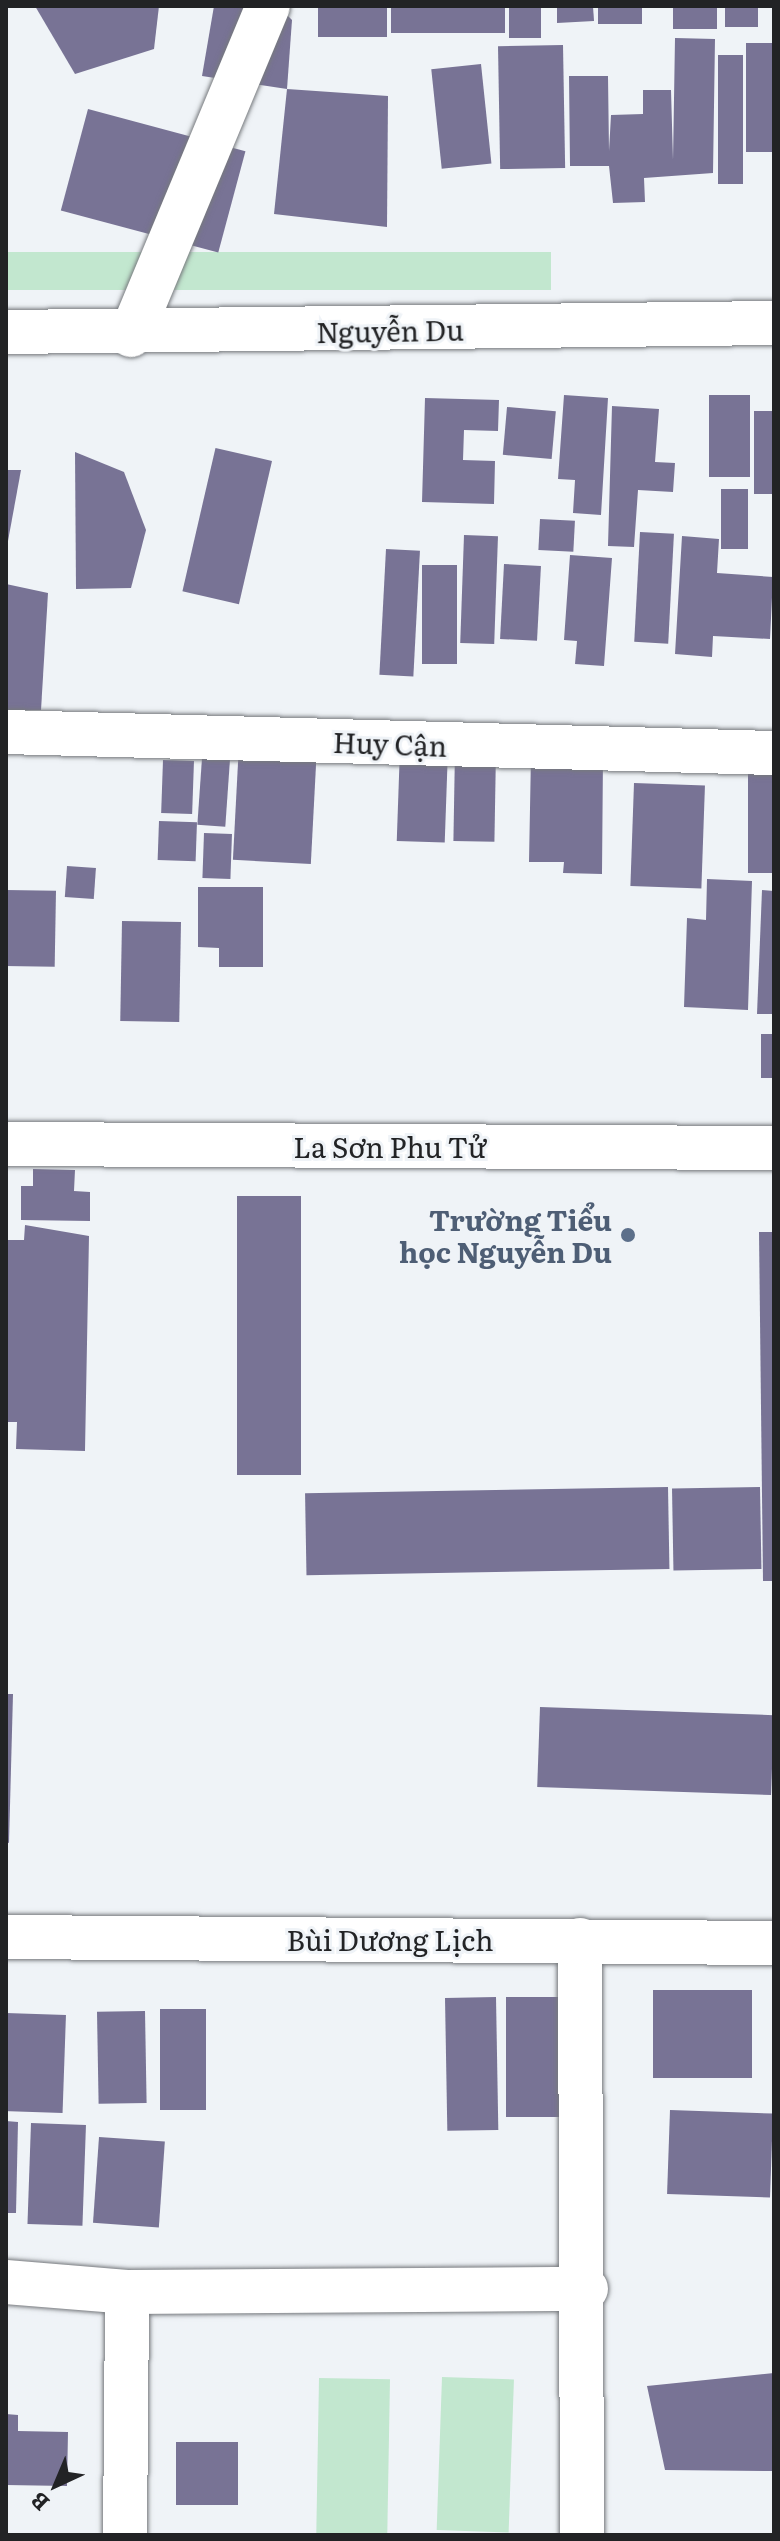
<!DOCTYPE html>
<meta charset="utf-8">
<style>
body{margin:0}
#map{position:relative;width:780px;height:2541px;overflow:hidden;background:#eff3f7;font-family:Literata,serif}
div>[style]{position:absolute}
.green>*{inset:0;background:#c2e7cf;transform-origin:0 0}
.building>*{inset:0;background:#787395;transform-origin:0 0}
.roads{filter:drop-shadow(0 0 2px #76797d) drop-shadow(0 0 2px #76797d)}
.minor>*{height:44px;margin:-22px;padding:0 22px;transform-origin:22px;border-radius:22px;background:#fff}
.major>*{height:44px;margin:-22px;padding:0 22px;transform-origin:22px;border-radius:22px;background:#fff}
.dots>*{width:22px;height:22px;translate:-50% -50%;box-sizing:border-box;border:4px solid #eff3f7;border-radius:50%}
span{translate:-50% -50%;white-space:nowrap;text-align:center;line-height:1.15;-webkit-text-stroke:6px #eff3f7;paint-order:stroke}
.street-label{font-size:28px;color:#222325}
.service-label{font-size:28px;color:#4e5e75;font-weight:700}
.right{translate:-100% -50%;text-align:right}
.frame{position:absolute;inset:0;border:8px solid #222325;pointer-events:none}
.north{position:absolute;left:16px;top:2445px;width:80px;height:80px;-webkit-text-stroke:6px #eff3f7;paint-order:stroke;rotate:224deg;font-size:22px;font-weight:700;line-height:32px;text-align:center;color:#222325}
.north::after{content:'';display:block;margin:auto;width:28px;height:36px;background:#222325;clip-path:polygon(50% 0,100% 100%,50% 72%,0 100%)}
</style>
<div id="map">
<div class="green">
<div style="left:7px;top:252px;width:544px;height:38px"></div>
<div style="left:442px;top:2377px;width:72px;height:153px;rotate:2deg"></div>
<div style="left:319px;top:2378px;width:71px;height:156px;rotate:1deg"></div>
</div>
<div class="building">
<div style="clip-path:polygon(35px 6px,159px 6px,154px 49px,75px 74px)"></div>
<div style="clip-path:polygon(214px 6px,278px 6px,292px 20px,287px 89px,202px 76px)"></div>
<div style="left:318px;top:6px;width:69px;height:31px"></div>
<div style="left:391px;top:6px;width:114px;height:27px"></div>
<div style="left:509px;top:6px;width:32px;height:32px"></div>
<div style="clip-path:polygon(557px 6px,593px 6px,594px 21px,557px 23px)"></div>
<div style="left:598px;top:6px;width:44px;height:18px"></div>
<div style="left:673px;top:6px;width:44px;height:23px"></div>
<div style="left:725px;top:6px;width:33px;height:21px"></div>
<div style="clip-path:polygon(675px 38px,715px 39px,713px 173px,644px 178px,645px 202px,613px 203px,609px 166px,570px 166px,569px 76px,608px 76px,609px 151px,611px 115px,643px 114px,643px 90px,671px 90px,673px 160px)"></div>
<div style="left:746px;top:43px;width:28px;height:109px"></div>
<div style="left:563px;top:45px;width:123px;height:65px;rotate:89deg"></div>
<div style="left:718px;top:55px;width:25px;height:129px"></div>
<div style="left:481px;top:64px;width:100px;height:50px;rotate:84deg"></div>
<div style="clip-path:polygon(287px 89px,388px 96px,387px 227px,274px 214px)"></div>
<div style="left:88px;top:109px;width:163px;height:105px;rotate:15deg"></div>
<div style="clip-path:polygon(564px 395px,608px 398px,601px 515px,573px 513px,575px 480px,558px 479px)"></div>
<div style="left:709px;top:395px;width:41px;height:82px"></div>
<div style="clip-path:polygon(425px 398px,499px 400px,498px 431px,464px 430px,463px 460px,495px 461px,494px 504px,422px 502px)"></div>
<div style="clip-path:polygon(612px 406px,659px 409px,655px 462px,675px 463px,673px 492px,638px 490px,634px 547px,608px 546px)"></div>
<div style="left:507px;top:407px;width:49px;height:48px;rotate:5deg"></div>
<div style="left:754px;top:411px;width:20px;height:83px"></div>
<div style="clip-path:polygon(75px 452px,124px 472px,146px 530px,131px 588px,76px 589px)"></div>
<div style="left:272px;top:461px;width:147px;height:58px;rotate:103deg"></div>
<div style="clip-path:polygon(6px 470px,21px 470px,8px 541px,6px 541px)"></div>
<div style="left:721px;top:489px;width:27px;height:60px"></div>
<div style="left:540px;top:519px;width:35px;height:31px;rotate:3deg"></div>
<div style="left:640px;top:532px;width:34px;height:110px;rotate:3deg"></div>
<div style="left:464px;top:535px;width:34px;height:108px;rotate:2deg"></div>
<div style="clip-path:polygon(682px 536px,719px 539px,717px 573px,773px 577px,770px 639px,713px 636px,712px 657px,675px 654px)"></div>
<div style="left:386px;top:549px;width:34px;height:126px;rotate:3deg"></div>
<div style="clip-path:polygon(570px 555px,612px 558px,604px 666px,575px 664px,577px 641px,564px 640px)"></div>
<div style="left:504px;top:564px;width:37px;height:75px;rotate:3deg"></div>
<div style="left:422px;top:565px;width:35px;height:99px"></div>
<div style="clip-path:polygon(6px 584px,48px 593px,41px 710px,6px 710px)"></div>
<div style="left:203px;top:744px;width:28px;height:81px;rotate:4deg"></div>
<div style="left:239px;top:744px;width:78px;height:116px;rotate:3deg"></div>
<div style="left:400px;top:748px;width:48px;height:93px;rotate:2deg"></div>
<div style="left:455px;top:750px;width:41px;height:91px;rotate:1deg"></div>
<div style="clip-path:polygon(531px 755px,603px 757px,602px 874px,563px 873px,564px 862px,529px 862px)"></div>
<div style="left:163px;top:760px;width:31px;height:53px;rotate:2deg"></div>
<div style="left:748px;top:772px;width:26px;height:101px"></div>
<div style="left:634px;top:783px;width:71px;height:103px;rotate:2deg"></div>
<div style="left:159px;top:821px;width:38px;height:39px;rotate:2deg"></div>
<div style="left:204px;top:833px;width:28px;height:45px;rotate:2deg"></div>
<div style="left:67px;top:866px;width:29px;height:31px;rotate:4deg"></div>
<div style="clip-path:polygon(707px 879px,752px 881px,748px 1010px,684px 1007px,687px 918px,706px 920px)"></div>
<div style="clip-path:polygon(198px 887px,263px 887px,263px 967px,219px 967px,219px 948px,198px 947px)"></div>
<div style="left:6px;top:890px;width:50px;height:76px;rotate:1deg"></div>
<div style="clip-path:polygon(762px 890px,774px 891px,774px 1014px,757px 1014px)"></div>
<div style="left:122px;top:921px;width:59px;height:100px;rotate:1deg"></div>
<div style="left:761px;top:1034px;width:13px;height:44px"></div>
<div style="clip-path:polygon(33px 1169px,75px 1170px,74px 1191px,90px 1192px,90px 1221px,21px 1220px,21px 1186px,33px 1186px)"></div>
<div style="left:237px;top:1196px;width:64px;height:279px"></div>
<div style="clip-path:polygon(25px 1225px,89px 1236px,85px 1451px,16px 1449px,17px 1422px,6px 1422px,6px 1240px,24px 1240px)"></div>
<div style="clip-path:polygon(759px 1232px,774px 1232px,774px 1581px,763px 1581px)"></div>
<div style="left:668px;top:1487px;width:82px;height:363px;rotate:89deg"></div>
<div style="left:760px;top:1487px;width:82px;height:88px;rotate:89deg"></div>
<div style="clip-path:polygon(6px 1694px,13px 1694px,9px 1843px,6px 1842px)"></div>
<div style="left:540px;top:1707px;width:234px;height:80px;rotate:2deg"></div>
<div style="left:653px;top:1990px;width:99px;height:88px"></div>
<div style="left:496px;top:1997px;width:133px;height:51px;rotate:89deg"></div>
<div style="left:506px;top:1997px;width:54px;height:120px"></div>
<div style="left:160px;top:2009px;width:46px;height:101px"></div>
<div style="left:145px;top:2011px;width:92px;height:48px;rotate:89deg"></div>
<div style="left:6px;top:2013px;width:60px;height:98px;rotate:2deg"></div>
<div style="left:670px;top:2110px;width:103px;height:84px;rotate:2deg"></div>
<div style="clip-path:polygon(6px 2121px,18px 2122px,16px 2213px,6px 2213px)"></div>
<div style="left:31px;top:2123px;width:55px;height:101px;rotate:2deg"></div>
<div style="left:99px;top:2137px;width:66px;height:86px;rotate:4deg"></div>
<div style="clip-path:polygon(774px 2373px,774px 2471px,665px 2470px,647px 2386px)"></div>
<div style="clip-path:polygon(6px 2414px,18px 2415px,18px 2431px,68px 2432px,67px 2486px,6px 2485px)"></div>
<div style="left:176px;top:2442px;width:62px;height:63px"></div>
</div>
<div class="roads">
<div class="minor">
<div style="left:131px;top:335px;width:356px;rotate:-67.4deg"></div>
<div style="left:6px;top:732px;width:768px;rotate:1.57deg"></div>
<div style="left:6px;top:1144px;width:768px;rotate:0.3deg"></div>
<div style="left:6px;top:1937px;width:768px;rotate:0.45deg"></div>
<div style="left:580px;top:1940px;width:595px;rotate:89.81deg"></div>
<div style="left:6px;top:2282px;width:121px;rotate:4.7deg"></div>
<div style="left:127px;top:2292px;width:459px;rotate:-0.4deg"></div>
<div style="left:125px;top:2535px;width:243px;rotate:-89.5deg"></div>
</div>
<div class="major">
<div style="left:6px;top:332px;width:768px;rotate:-0.67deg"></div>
</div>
</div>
<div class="dots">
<div style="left:628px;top:1235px;background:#5c6f8a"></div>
</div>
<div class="street-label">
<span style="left:390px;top:330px;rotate:-1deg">Nguyễn Du</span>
<span style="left:390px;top:743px;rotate:2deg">Huy Cận</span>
<span style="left:390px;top:1146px">La Sơn Phu Tử</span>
<span style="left:390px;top:1939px">Bùi Dương Lịch</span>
</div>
<div class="service-label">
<span class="right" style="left:612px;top:1235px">Trường Tiểu<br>học Nguyễn Du</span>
</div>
<div class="frame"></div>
<div class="north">B</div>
</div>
